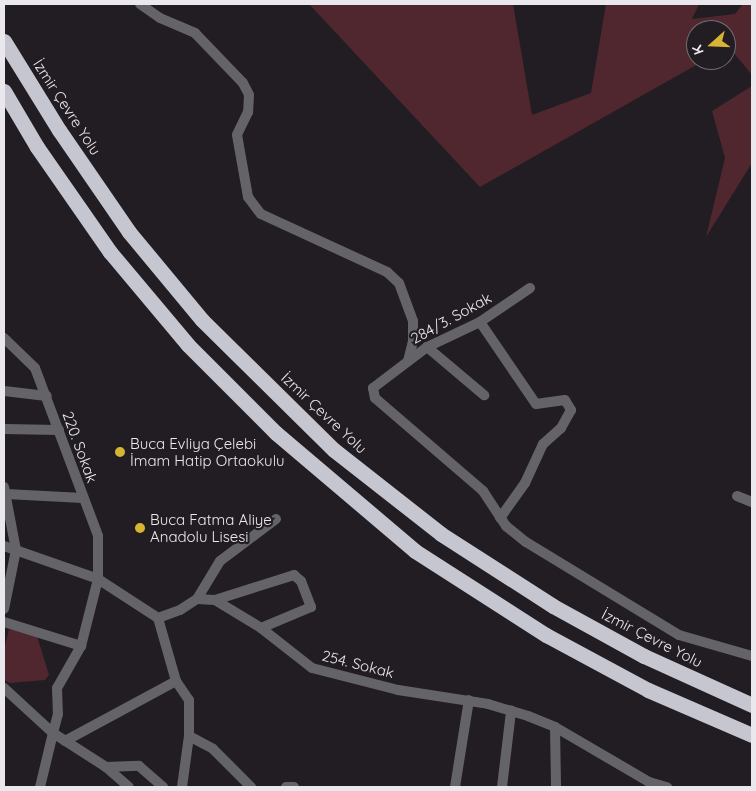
<!DOCTYPE html>
<meta charset="utf-8">
<style>
body{margin:0}
#map{position:relative;width:756px;height:791px;overflow:hidden;background:#211d23;font-family:Quicksand,sans-serif}
div>[style]{position:absolute}
.green>*{inset:0;background:#51272f}
.minor>*{height:10px;margin:-5px;padding:0 5px;transform-origin:5px;border-radius:5px;background:#646468}
.highway>*{height:15px;margin:-7.5px;padding:0 7.5px;transform-origin:7.5px;border-radius:7.5px;background:#c6c6d0}
.dots>*{width:14px;height:14px;translate:-50% -50%;box-sizing:border-box;border:2px solid #211d23;border-radius:50%}
span{translate:-50% -50%;white-space:nowrap;text-align:center;line-height:1.15;-webkit-text-stroke:4.5px #211d23;paint-order:stroke}
.street-label{font-size:15px;color:#ebe8ed}
.poi-label{font-size:15px;color:#ebe8ed}
.left{translate:0 -50%;text-align:left}
.frame{position:absolute;inset:0;border:5px solid #ebe8ed;pointer-events:none}
.north{position:absolute;left:686px;top:20px;width:50px;height:50px;box-sizing:border-box;background:#211d23;border:1px solid #726e74;border-radius:50%;rotate:250deg;font-size:14px;font-weight:700;line-height:20px;text-align:center;color:#ebe8ed}
.north::after{content:'';display:block;margin:auto;width:18px;height:22px;background:#d8b434;clip-path:polygon(50% 0,100% 100%,50% 72%,0 100%)}
</style>
<div id="map">
<div class="green">
<div style="clip-path:polygon(309px 4px,513px 4px,532px 115px,591px 93px,606px 4px,699px 4px,692px 19px,735px 14px,743px 4px,752px 4px,752px 75px,729px 47px,726px 48px,726px 30px,696px 30px,696px 60px,705px 60px,480px 187px)"></div>
<div style="clip-path:polygon(752px 86px,752px 163px,706px 237px,725px 158px,712px 111px)"></div>
<div style="clip-path:polygon(9px 629px,37px 636px,49px 675px,45px 680px,10px 683px,4px 680px,4px 650px)"></div>
</div>
<div class="minor">
<div style="left:140px;top:4px;width:24px;rotate:35deg"></div>
<div style="left:160px;top:18px;width:38px;rotate:23deg"></div>
<div style="left:195px;top:33px;width:69px;rotate:46.2deg"></div>
<div style="left:243px;top:83px;width:13px;rotate:63deg"></div>
<div style="left:249px;top:95px;width:17px;rotate:93deg"></div>
<div style="left:248px;top:112px;width:25px;rotate:116deg"></div>
<div style="left:237px;top:135px;width:63px;rotate:79.9deg"></div>
<div style="left:248px;top:197px;width:21px;rotate:53deg"></div>
<div style="left:261px;top:214px;width:139px;rotate:24.7deg"></div>
<div style="left:387px;top:272px;width:16px;rotate:43deg"></div>
<div style="left:399px;top:283px;width:40px;rotate:69.8deg"></div>
<div style="left:413px;top:321px;width:20px;rotate:90deg"></div>
<div style="left:413px;top:341px;width:21px;rotate:104deg"></div>
<div style="left:530px;top:288px;width:60px;rotate:145.8deg"></div>
<div style="left:480px;top:322px;width:59px;rotate:154.7deg"></div>
<div style="left:427px;top:347px;width:68px;rotate:142.8deg"></div>
<div style="left:373px;top:388px;width:10px;rotate:79deg"></div>
<div style="left:375px;top:398px;width:143px;rotate:40.7deg"></div>
<div style="left:483px;top:491px;width:42px;rotate:56.7deg"></div>
<div style="left:506px;top:526px;width:26px;rotate:39deg"></div>
<div style="left:526px;top:542px;width:179px;rotate:31.3deg"></div>
<div style="left:679px;top:635px;width:76px;rotate:16deg"></div>
<div style="left:480px;top:322px;width:99px;rotate:55.7deg"></div>
<div style="left:536px;top:404px;width:29px;rotate:-8deg"></div>
<div style="left:565px;top:400px;width:12px;rotate:59deg"></div>
<div style="left:571px;top:410px;width:21px;rotate:119deg"></div>
<div style="left:561px;top:428px;width:24px;rotate:138deg"></div>
<div style="left:543px;top:444px;width:43px;rotate:114.8deg"></div>
<div style="left:525px;top:483px;width:43px;rotate:125.5deg"></div>
<div style="left:4px;top:338px;width:43px;rotate:44.1deg"></div>
<div style="left:35px;top:368px;width:179px;rotate:69.4deg"></div>
<div style="left:98px;top:536px;width:43px;rotate:90deg"></div>
<div style="left:98px;top:579px;width:69px;rotate:104.2deg"></div>
<div style="left:81px;top:646px;width:48px;rotate:119.7deg"></div>
<div style="left:57px;top:688px;width:26px;rotate:88deg"></div>
<div style="left:58px;top:714px;width:20px;rotate:105deg"></div>
<div style="left:53px;top:733px;width:63px;rotate:32.7deg"></div>
<div style="left:106px;top:767px;width:30px;rotate:41deg"></div>
<div style="left:427px;top:347px;width:75px;rotate:40.1deg"></div>
<div style="left:4px;top:391px;width:43px;rotate:6.6deg"></div>
<div style="left:4px;top:429px;width:55px;rotate:1deg"></div>
<div style="left:4px;top:487px;width:64px;rotate:79.2deg"></div>
<div style="left:16px;top:550px;width:60px;rotate:101.5deg"></div>
<div style="left:6px;top:494px;width:77px;rotate:3deg"></div>
<div style="left:737px;top:496px;width:16px;rotate:22deg"></div>
<div style="left:4px;top:546px;width:100px;rotate:19.3deg"></div>
<div style="left:98px;top:579px;width:72px;rotate:33deg"></div>
<div style="left:158px;top:618px;width:23px;rotate:-20deg"></div>
<div style="left:180px;top:610px;width:20px;rotate:-33deg"></div>
<div style="left:197px;top:599px;width:18px;rotate:3deg"></div>
<div style="left:215px;top:600px;width:54px;rotate:31.3deg"></div>
<div style="left:261px;top:628px;width:65px;rotate:38.1deg"></div>
<div style="left:312px;top:668px;width:89px;rotate:14.3deg"></div>
<div style="left:398px;top:690px;width:91px;rotate:8.8deg"></div>
<div style="left:488px;top:704px;width:42px;rotate:16.7deg"></div>
<div style="left:528px;top:716px;width:29px;rotate:22deg"></div>
<div style="left:555px;top:727px;width:109px;rotate:30.3deg"></div>
<div style="left:649px;top:782px;width:19px;rotate:16deg"></div>
<div style="left:197px;top:599px;width:44px;rotate:-58.8deg"></div>
<div style="left:220px;top:561px;width:70px;rotate:-36.9deg"></div>
<div style="left:215px;top:600px;width:83px;rotate:-17.6deg"></div>
<div style="left:294px;top:575px;width:9px;rotate:41deg"></div>
<div style="left:301px;top:581px;width:28px;rotate:69deg"></div>
<div style="left:311px;top:607px;width:54px;rotate:157.2deg"></div>
<div style="left:158px;top:618px;width:66px;rotate:74.1deg"></div>
<div style="left:176px;top:681px;width:23px;rotate:56deg"></div>
<div style="left:189px;top:700px;width:36px;rotate:90deg"></div>
<div style="left:189px;top:736px;width:51px;rotate:97.8deg"></div>
<div style="left:4px;top:622px;width:81px;rotate:17.3deg"></div>
<div style="left:4px;top:688px;width:67px;rotate:42.6deg"></div>
<div style="left:53px;top:733px;width:56px;rotate:103.5deg"></div>
<div style="left:555px;top:727px;width:60px;rotate:89deg"></div>
<div style="left:189px;top:736px;width:27px;rotate:28deg"></div>
<div style="left:213px;top:749px;width:54px;rotate:45deg"></div>
<div style="left:65px;top:741px;width:126px;rotate:-28.4deg"></div>
<div style="left:106px;top:767px;width:33px;rotate:-2deg"></div>
<div style="left:139px;top:766px;width:32px;rotate:41deg"></div>
<div style="left:286px;top:787px;width:8px"></div>
<div style="left:455px;top:787px;width:88px;rotate:-80.9deg"></div>
<div style="left:502px;top:787px;width:77px;rotate:-83.2deg"></div>
</div>
<div class="highway">
<div style="left:4px;top:41px;width:105px;rotate:58.3deg"></div>
<div style="left:59px;top:130px;width:124px;rotate:55.5deg"></div>
<div style="left:129px;top:232px;width:114px;rotate:50.3deg"></div>
<div style="left:202px;top:320px;width:185px;rotate:44.6deg"></div>
<div style="left:334px;top:450px;width:136px;rotate:38.1deg"></div>
<div style="left:441px;top:534px;width:133px;rotate:32.7deg"></div>
<div style="left:553px;top:606px;width:104px;rotate:28.8deg"></div>
<div style="left:644px;top:656px;width:119px;rotate:24.4deg"></div>
<div style="left:4px;top:91px;width:65px;rotate:59.5deg"></div>
<div style="left:37px;top:147px;width:128px;rotate:55.2deg"></div>
<div style="left:110px;top:252px;width:121px;rotate:50deg"></div>
<div style="left:188px;top:345px;width:124px;rotate:45deg"></div>
<div style="left:276px;top:433px;width:182px;rotate:40.3deg"></div>
<div style="left:415px;top:551px;width:156px;rotate:32.7deg"></div>
<div style="left:546px;top:635px;width:116px;rotate:28.3deg"></div>
<div style="left:648px;top:690px;width:113px;rotate:23.4deg"></div>
</div>
<div class="dots">
<div style="left:120px;top:452px;background:#d8b434"></div>
<div style="left:140px;top:528px;background:#d8b434"></div>
</div>
<div class="street-label">
<span style="left:67px;top:107px;rotate:57deg">İzmir Çevre Yolu</span>
<span style="left:451px;top:318px;rotate:-29deg">284/3. Sokak</span>
<span style="left:324px;top:413px;rotate:43deg">İzmir Çevre Yolu</span>
<span style="left:80px;top:447px;rotate:70deg">220. Sokak</span>
<span style="left:652px;top:638px;rotate:27deg">İzmir Çevre Yolu</span>
<span style="left:358px;top:664px;rotate:14deg">254. Sokak</span>
</div>
<div class="poi-label">
<span class="left" style="left:130px;top:452px">Buca Evliya Çelebi<br>İmam Hatip Ortaokulu</span>
<span class="left" style="left:150px;top:528px">Buca Fatma Aliye<br>Anadolu Lisesi</span>
</div>
<div class="frame"></div>
<div class="north">K</div>
</div>
